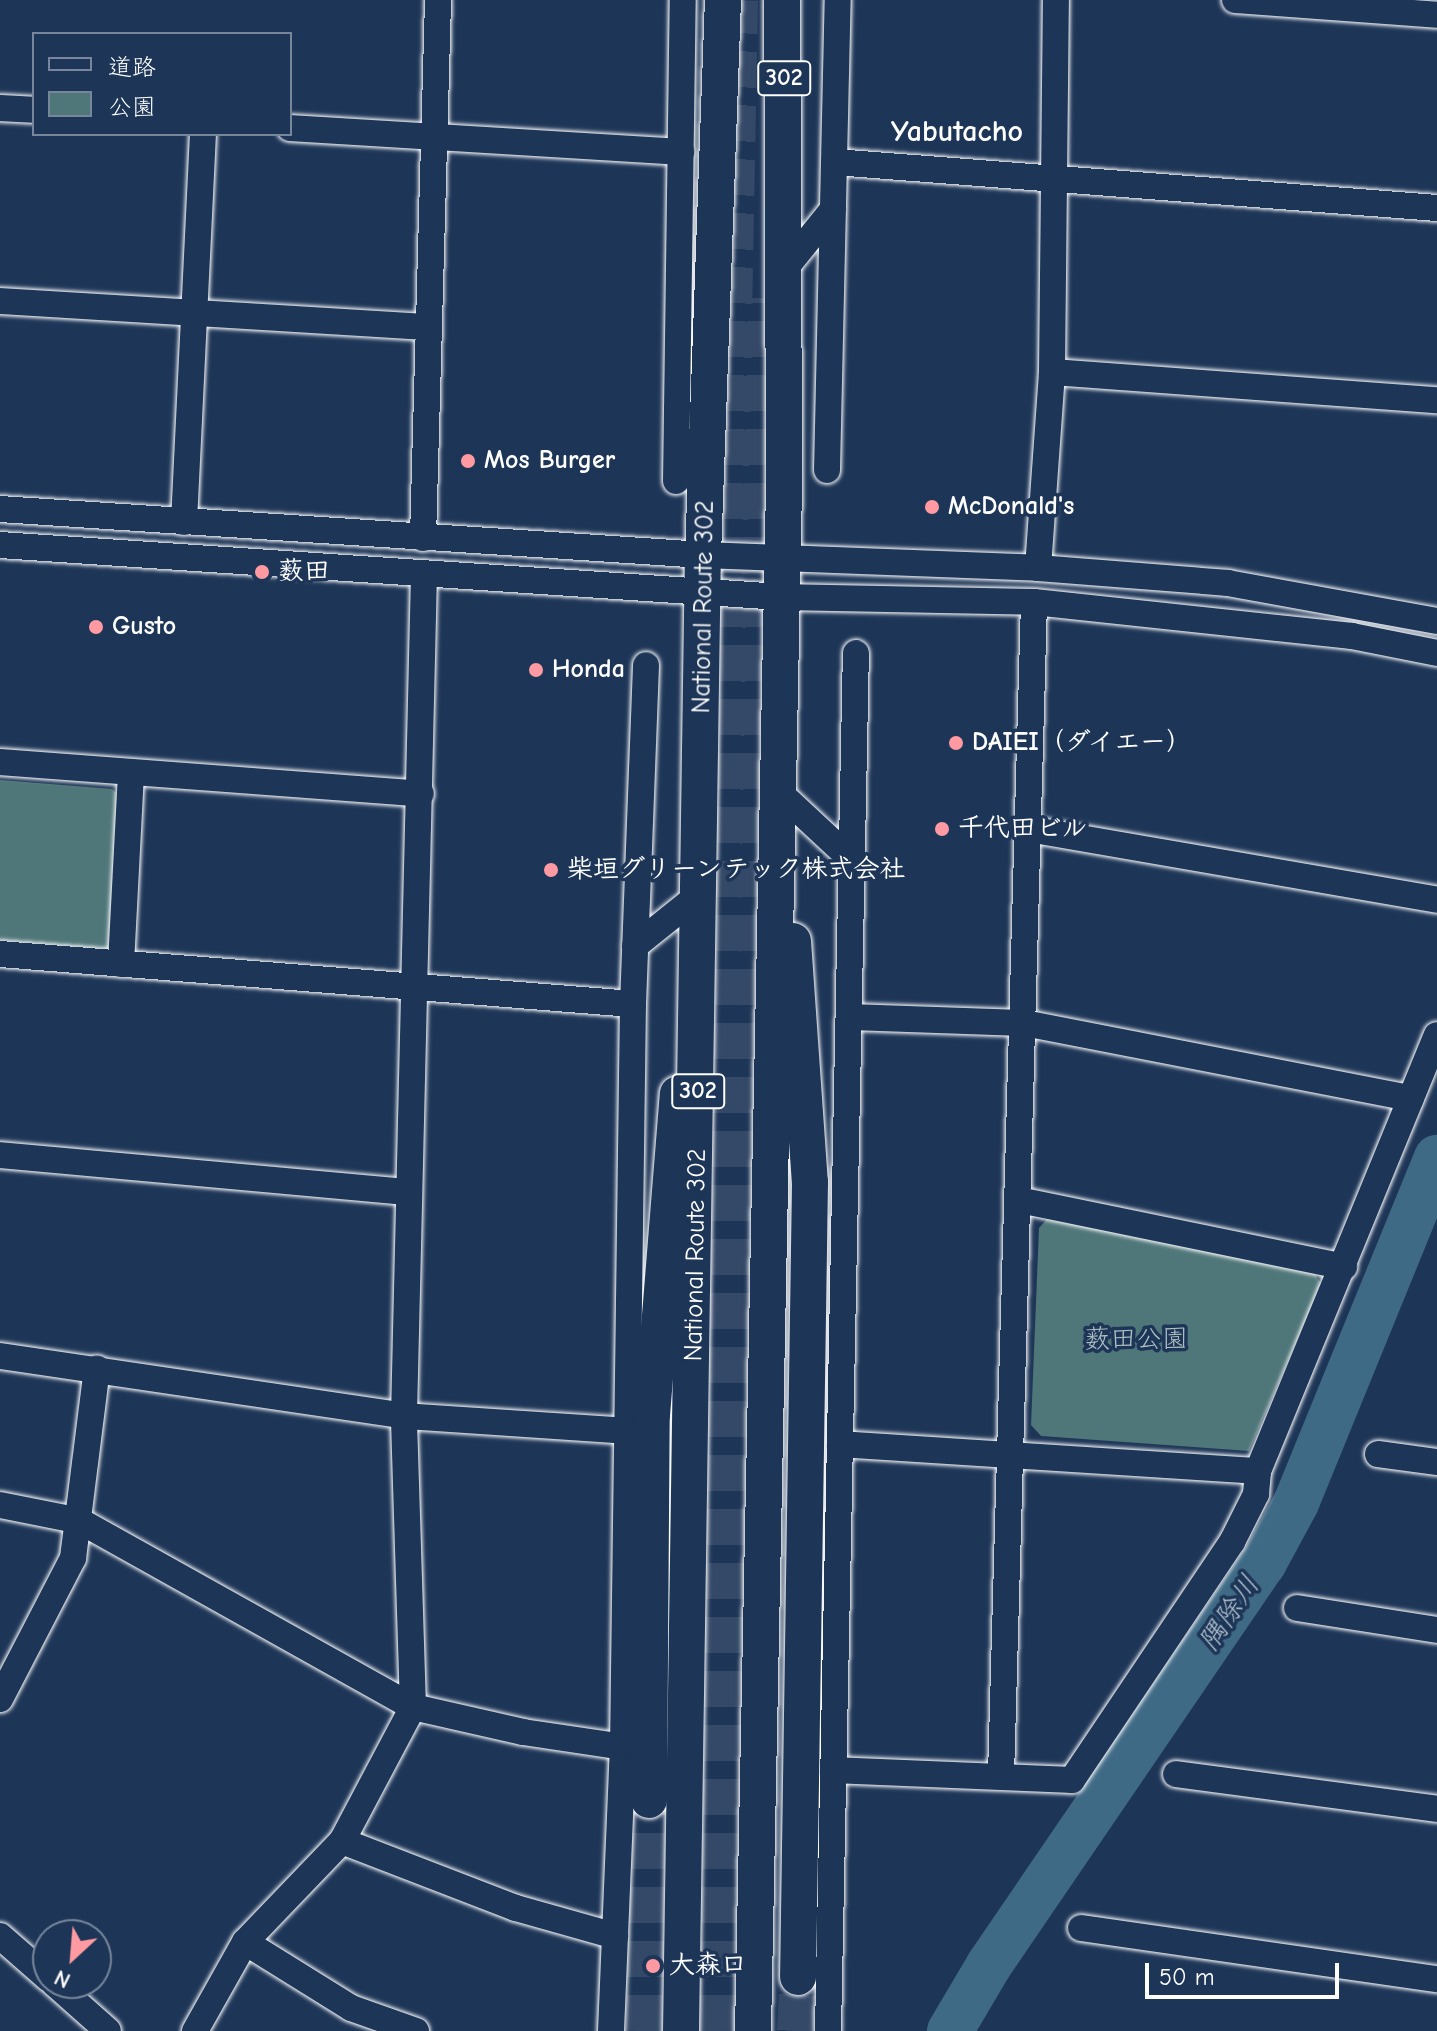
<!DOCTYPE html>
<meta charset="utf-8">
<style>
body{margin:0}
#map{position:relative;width:1437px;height:2031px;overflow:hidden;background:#1d3557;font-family:"Comic Neue","Klee One",sans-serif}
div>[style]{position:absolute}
.green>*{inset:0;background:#4f7679}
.river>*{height:46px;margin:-23px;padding:0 23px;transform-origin:23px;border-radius:23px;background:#3f6a86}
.highway-tunnel>*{height:36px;margin-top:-18px;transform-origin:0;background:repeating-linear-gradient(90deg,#344968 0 36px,transparent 0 54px)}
.roads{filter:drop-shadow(0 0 2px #fff) drop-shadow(0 0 2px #fff)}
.minor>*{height:26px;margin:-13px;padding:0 13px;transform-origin:13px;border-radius:13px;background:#1d3557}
.highway>*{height:36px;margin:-18px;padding:0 18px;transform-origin:18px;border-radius:18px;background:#1d3557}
.dots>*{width:22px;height:22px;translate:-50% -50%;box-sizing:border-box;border:4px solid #1d3557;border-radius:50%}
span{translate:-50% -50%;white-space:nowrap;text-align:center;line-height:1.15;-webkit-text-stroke:7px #1d3557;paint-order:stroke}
.shield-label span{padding:2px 6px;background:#1d3557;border:2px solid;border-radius:6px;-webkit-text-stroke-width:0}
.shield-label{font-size:24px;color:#fff;font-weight:700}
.poi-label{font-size:26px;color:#fff;font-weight:700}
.left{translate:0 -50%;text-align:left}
.street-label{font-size:26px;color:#fff}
.park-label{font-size:26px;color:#b0c1c3}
.water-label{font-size:28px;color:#b2c3cf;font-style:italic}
.quarter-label{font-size:30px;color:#fff;font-weight:700}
.legend{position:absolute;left:32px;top:32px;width:260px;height:104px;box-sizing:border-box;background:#1d3557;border:2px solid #77869a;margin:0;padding:10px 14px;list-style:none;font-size:24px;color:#fff}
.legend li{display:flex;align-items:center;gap:16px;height:40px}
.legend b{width:40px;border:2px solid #77869a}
.north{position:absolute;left:32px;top:1919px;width:80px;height:80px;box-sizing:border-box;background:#1d3557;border:2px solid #77869a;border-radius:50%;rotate:206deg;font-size:22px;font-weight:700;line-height:32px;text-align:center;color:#fff}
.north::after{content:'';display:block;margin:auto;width:28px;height:36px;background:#ff9aa2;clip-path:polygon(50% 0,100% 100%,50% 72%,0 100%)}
.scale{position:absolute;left:1145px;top:1963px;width:194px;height:36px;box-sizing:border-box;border:4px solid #fff;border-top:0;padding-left:10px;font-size:24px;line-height:28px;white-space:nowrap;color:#fff;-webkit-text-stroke:6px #1d3557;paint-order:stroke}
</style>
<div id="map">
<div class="green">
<div style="clip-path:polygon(0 780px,112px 789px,120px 796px,108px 949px,0 940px)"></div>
<div style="clip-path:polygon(1048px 1218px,1315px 1274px,1321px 1284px,1249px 1451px,1041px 1436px,1031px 1425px,1039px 1228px)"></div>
</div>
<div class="river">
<div style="left:950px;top:2031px;width:77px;rotate:-59.4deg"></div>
<div style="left:989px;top:1965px;width:486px;rotate:-55.7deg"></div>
<div style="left:1263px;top:1564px;width:69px;rotate:-61.6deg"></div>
<div style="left:1296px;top:1503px;width:373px;rotate:-67.8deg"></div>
</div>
<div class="highway-tunnel">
<div style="left:644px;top:2031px;width:231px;rotate:-88.8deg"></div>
<div style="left:702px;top:2031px;width:2031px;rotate:-88.93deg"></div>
<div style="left:734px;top:2031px;width:1733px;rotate:-88.94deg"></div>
<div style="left:795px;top:2031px;width:54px;rotate:-86.8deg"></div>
</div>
<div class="roads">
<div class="minor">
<div style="left:1235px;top:0;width:203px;rotate:4.2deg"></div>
<div style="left:0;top:108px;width:34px;rotate:3deg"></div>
<div style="left:290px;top:128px;width:392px;rotate:3.5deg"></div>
<div style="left:835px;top:162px;width:604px;rotate:4.37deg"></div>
<div style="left:784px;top:270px;width:78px;rotate:-51.2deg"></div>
<div style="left:0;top:301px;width:426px;rotate:3.5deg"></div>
<div style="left:1052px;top:372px;width:386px;rotate:4.2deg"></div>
<div style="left:827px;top:470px;width:470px;rotate:-88.7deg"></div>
<div style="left:676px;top:481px;width:481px;rotate:-89.2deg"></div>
<div style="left:0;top:509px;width:705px;rotate:3.74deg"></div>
<div style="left:703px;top:555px;width:335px;rotate:2.2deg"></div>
<div style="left:1038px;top:568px;width:191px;rotate:4.5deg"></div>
<div style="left:1228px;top:583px;width:212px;rotate:10.3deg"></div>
<div style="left:184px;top:522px;width:388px;rotate:-87.2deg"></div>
<div style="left:423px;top:538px;width:538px;rotate:-88.4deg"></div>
<div style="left:0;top:545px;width:782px;rotate:3.81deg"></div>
<div style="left:780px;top:597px;width:254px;rotate:1.1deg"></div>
<div style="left:1034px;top:602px;width:320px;rotate:6.1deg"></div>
<div style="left:1352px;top:636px;width:87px;rotate:11.3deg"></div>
<div style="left:1038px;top:568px;width:196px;rotate:-85.9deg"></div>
<div style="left:1052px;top:372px;width:372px;rotate:-89.4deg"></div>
<div style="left:0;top:762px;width:422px;rotate:4.3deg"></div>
<div style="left:779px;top:792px;width:100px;rotate:43deg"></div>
<div style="left:1028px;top:829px;width:415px;rotate:9.8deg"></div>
<div style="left:635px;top:946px;width:83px;rotate:-38.7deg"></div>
<div style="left:0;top:954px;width:635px;rotate:4.52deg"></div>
<div style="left:121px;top:964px;width:192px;rotate:-87deg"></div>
<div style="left:849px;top:1017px;width:175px;rotate:2deg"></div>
<div style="left:1024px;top:1023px;width:394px;rotate:11deg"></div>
<div style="left:0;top:1155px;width:409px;rotate:5.2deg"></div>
<div style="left:1019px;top:1200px;width:332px;rotate:11.6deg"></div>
<div style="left:0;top:1356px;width:408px;rotate:8.4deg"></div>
<div style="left:404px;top:1416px;width:224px;rotate:3.8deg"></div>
<div style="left:840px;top:1444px;width:419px;rotate:3.7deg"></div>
<div style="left:1258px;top:1471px;width:471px;rotate:-67.7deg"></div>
<div style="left:1378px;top:1454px;width:60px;rotate:7.7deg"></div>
<div style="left:0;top:1505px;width:82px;rotate:11.3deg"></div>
<div style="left:80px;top:1521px;width:381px;rotate:29.2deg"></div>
<div style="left:413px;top:1707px;width:113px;rotate:12.8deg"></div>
<div style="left:523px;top:1732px;width:101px;rotate:8.5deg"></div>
<div style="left:1297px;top:1608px;width:142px;rotate:8.9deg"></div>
<div style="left:0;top:1699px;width:159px;rotate:-62.6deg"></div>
<div style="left:73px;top:1558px;width:191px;rotate:-82.8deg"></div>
<div style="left:833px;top:1770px;width:239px;rotate:2.4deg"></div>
<div style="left:1072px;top:1780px;width:287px;rotate:-56.1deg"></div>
<div style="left:1232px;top:1542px;width:54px;rotate:-63.4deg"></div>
<div style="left:1256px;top:1494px;width:23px;rotate:-85deg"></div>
<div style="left:1176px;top:1774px;width:263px;rotate:7.6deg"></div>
<div style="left:1001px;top:1776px;width:1174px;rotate:-88.39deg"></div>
<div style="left:342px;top:1841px;width:186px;rotate:21.1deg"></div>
<div style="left:516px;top:1908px;width:103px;rotate:15.8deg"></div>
<div style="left:1081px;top:1928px;width:360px;rotate:8.2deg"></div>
<div style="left:0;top:1936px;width:64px;rotate:41.2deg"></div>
<div style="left:245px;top:1942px;width:125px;rotate:31.9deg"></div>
<div style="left:351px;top:2008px;width:69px;rotate:19.5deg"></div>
<div style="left:54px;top:1983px;width:72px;rotate:41.6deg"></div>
<div style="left:195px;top:2031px;width:102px;rotate:-60.7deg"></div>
<div style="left:245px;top:1942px;width:140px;rotate:-46.2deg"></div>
<div style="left:342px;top:1841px;width:152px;rotate:-62.1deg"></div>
<div style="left:413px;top:1707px;width:291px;rotate:-91.8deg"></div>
<div style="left:404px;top:1416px;width:843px;rotate:-88.64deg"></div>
<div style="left:611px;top:2031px;width:284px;rotate:-87.6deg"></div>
<div style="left:623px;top:1747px;width:743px;rotate:-89.23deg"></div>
<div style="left:633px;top:1004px;width:339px;rotate:-87.8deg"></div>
<div style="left:828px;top:2031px;width:1378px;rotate:-88.84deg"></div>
</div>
<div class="highway">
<div style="left:793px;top:941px;width:242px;rotate:86deg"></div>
<div style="left:810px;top:1182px;width:795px;rotate:90.86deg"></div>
<div style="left:649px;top:1800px;width:385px;rotate:-89.6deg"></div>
<div style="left:652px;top:1415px;width:322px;rotate:-85.4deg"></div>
<div style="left:681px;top:2031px;width:1476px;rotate:-89.15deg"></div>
<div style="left:703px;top:555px;width:555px;rotate:-87.94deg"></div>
<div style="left:753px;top:2031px;width:1542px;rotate:-88.85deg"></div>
<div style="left:784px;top:489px;width:489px;rotate:-90.2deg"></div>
</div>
</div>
<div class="dots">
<div style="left:468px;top:461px;background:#ff9aa2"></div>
<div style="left:932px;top:507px;background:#ff9aa2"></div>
<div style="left:262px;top:572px;background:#ff9aa2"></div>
<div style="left:96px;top:627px;background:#ff9aa2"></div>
<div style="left:536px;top:670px;background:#ff9aa2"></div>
<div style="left:956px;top:743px;background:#ff9aa2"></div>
<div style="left:942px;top:829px;background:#ff9aa2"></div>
<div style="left:551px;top:870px;background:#ff9aa2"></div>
<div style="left:653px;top:1966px;background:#ff9aa2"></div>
</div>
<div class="shield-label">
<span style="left:784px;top:78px">302</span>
<span style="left:698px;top:1091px">302</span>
</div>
<div class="poi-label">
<span class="left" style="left:484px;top:461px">Mos Burger</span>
<span class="left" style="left:948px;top:507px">McDonald's</span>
<span class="left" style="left:278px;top:572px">薮田</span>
<span class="left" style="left:112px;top:627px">Gusto</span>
<span class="left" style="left:552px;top:670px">Honda</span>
<span class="left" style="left:972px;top:743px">DAIEI（ダイエー）</span>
<span class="left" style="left:958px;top:829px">千代田ビル</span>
<span class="left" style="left:567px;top:870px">柴垣グリーンテック株式会社</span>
<span class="left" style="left:669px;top:1966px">大森口</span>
</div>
<div class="street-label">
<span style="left:704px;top:607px;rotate:-89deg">National Route 302</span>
<span style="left:696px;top:1255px;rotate:-89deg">National Route 302</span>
</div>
<div class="park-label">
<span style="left:1136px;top:1340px">薮田公園</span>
</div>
<div class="water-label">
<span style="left:1229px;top:1613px;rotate:-56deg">隅除川</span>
</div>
<div class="quarter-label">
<span style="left:957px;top:132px">Yabutacho</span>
</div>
<ul class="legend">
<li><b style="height:10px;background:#1d3557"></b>道路</li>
<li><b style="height:22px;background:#4f7679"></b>公園</li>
</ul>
<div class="north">N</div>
<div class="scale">50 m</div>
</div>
